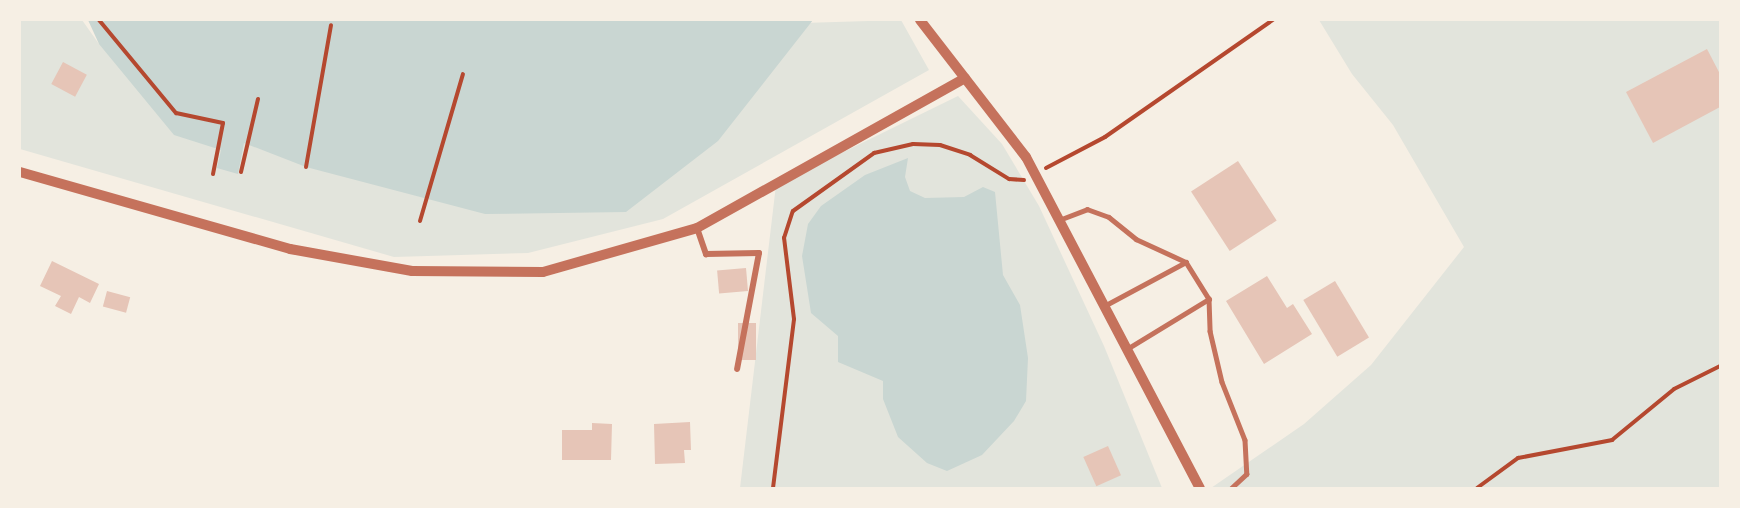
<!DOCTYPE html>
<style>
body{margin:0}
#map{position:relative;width:1740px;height:508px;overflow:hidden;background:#f6efe4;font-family:Merriweather,serif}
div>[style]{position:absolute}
.green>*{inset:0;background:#e2e4dc}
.water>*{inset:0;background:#c9d6d2}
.building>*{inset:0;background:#e6c5b7;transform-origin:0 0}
.path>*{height:4px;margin:-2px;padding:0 2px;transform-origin:2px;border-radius:2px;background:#b5482f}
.service>*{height:4.5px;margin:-2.25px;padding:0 2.25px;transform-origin:2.25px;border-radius:2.25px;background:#c5725c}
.minor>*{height:6px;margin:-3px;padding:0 3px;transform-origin:3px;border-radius:3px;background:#c5725c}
.tertiary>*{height:10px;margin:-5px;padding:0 5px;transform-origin:5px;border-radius:5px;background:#c5725c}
span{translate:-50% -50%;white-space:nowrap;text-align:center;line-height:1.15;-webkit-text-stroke:4.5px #f6efe4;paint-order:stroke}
.frame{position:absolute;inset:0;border:21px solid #f6efe4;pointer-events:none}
</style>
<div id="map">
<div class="green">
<div style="clip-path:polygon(20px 20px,82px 20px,99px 44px,901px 20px,929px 70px,663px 219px,528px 253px,394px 257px,20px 149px)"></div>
<div style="clip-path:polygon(1319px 20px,1720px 20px,1720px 488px,1211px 488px,1304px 424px,1371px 365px,1464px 247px,1393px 125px,1352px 74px)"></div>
<div style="clip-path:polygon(958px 96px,1002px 144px,1039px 206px,1104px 346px,1162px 488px,740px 488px,776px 185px)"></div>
</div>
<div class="water">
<div style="clip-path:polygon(88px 20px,813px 20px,718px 141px,626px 212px,485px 214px,306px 167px,244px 143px,238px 174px,217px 168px,221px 150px,174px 135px,99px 44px)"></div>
<div style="clip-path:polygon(908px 158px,905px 177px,910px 191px,925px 198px,964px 197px,983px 187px,995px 192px,1003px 275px,1020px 305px,1028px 358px,1026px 401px,1014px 421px,982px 455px,947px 471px,927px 463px,898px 437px,883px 399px,883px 381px,838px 362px,838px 336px,811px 313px,802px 256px,808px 224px,821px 206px,865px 175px)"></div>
</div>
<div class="building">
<div style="clip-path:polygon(1707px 49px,1720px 74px,1720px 107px,1653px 143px,1626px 92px)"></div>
<div style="left:63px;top:62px;width:27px;height:25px;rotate:28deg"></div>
<div style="left:1238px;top:161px;width:71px;height:56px;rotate:57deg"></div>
<div style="clip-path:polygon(52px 261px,99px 284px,90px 303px,79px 297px,71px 314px,55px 306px,61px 296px,40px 286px)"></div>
<div style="left:746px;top:268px;width:23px;height:29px;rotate:85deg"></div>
<div style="clip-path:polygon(1267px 276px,1287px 308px,1293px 304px,1312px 334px,1264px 364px,1226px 301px)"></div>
<div style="left:1335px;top:281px;width:66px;height:37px;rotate:59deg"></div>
<div style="left:107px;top:291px;width:24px;height:16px;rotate:15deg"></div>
<div style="left:738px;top:323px;width:18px;height:37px"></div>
<div style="clip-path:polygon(690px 422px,691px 450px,684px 450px,685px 463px,655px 464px,654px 424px)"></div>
<div style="clip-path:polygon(592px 423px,612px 424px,611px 460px,562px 460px,562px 430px,592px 430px)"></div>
<div style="left:1108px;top:446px;width:32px;height:27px;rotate:66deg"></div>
</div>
<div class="path">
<div style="left:99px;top:20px;width:121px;rotate:50.4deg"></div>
<div style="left:176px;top:113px;width:48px;rotate:12deg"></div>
<div style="left:223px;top:123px;width:52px;rotate:101.1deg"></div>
<div style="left:306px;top:167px;width:144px;rotate:-80deg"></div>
<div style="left:1046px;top:168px;width:67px;rotate:-27.7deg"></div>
<div style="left:1105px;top:137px;width:205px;rotate:-34.9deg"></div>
<div style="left:241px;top:172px;width:75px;rotate:-76.9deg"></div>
<div style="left:420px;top:221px;width:153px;rotate:-73.7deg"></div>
<div style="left:773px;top:488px;width:170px;rotate:-82.9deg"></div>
<div style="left:794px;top:319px;width:82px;rotate:-97deg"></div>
<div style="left:784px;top:238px;width:28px;rotate:-72deg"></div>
<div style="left:793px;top:211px;width:100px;rotate:-35.6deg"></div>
<div style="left:874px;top:153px;width:40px;rotate:-13deg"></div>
<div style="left:913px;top:144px;width:27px;rotate:2deg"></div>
<div style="left:940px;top:145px;width:32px;rotate:18deg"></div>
<div style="left:970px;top:155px;width:46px;rotate:31.6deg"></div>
<div style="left:1009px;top:179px;width:15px;rotate:4deg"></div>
<div style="left:1477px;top:488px;width:51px;rotate:-36.2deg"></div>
<div style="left:1518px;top:458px;width:96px;rotate:-10.8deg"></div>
<div style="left:1612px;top:440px;width:80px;rotate:-39.4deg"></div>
<div style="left:1674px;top:389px;width:51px;rotate:-26.6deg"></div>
</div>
<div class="service">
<div style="left:1059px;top:220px;width:30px;rotate:-21deg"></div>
<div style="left:1087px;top:209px;width:23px;rotate:20deg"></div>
<div style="left:1109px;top:217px;width:35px;rotate:39deg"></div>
<div style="left:1136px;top:239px;width:55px;rotate:24.7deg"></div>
<div style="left:1186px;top:262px;width:44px;rotate:58.1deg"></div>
<div style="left:1209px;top:299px;width:32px;rotate:88deg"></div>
<div style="left:1210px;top:331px;width:52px;rotate:76.8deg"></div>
<div style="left:1222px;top:382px;width:62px;rotate:68.4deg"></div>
<div style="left:1245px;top:440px;width:34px;rotate:87deg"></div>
<div style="left:1247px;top:474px;width:21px;rotate:137deg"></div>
<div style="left:1104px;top:306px;width:93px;rotate:-28.2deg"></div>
<div style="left:1127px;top:349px;width:96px;rotate:-31.4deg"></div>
</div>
<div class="minor">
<div style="left:697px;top:228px;width:28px;rotate:71deg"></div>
<div style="left:706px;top:254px;width:53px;rotate:-1.1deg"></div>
<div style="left:759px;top:253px;width:118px;rotate:100.7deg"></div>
</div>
<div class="tertiary">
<div style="left:920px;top:20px;width:173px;rotate:52.3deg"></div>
<div style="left:1026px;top:157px;width:374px;rotate:62.3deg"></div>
<div style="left:20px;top:172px;width:281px;rotate:15.9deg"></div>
<div style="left:290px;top:249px;width:124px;rotate:10.2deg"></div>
<div style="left:412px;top:271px;width:131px;rotate:0.4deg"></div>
<div style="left:543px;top:272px;width:160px;rotate:-15.9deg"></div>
<div style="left:697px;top:228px;width:307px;rotate:-29.2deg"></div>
</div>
<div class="frame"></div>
</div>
